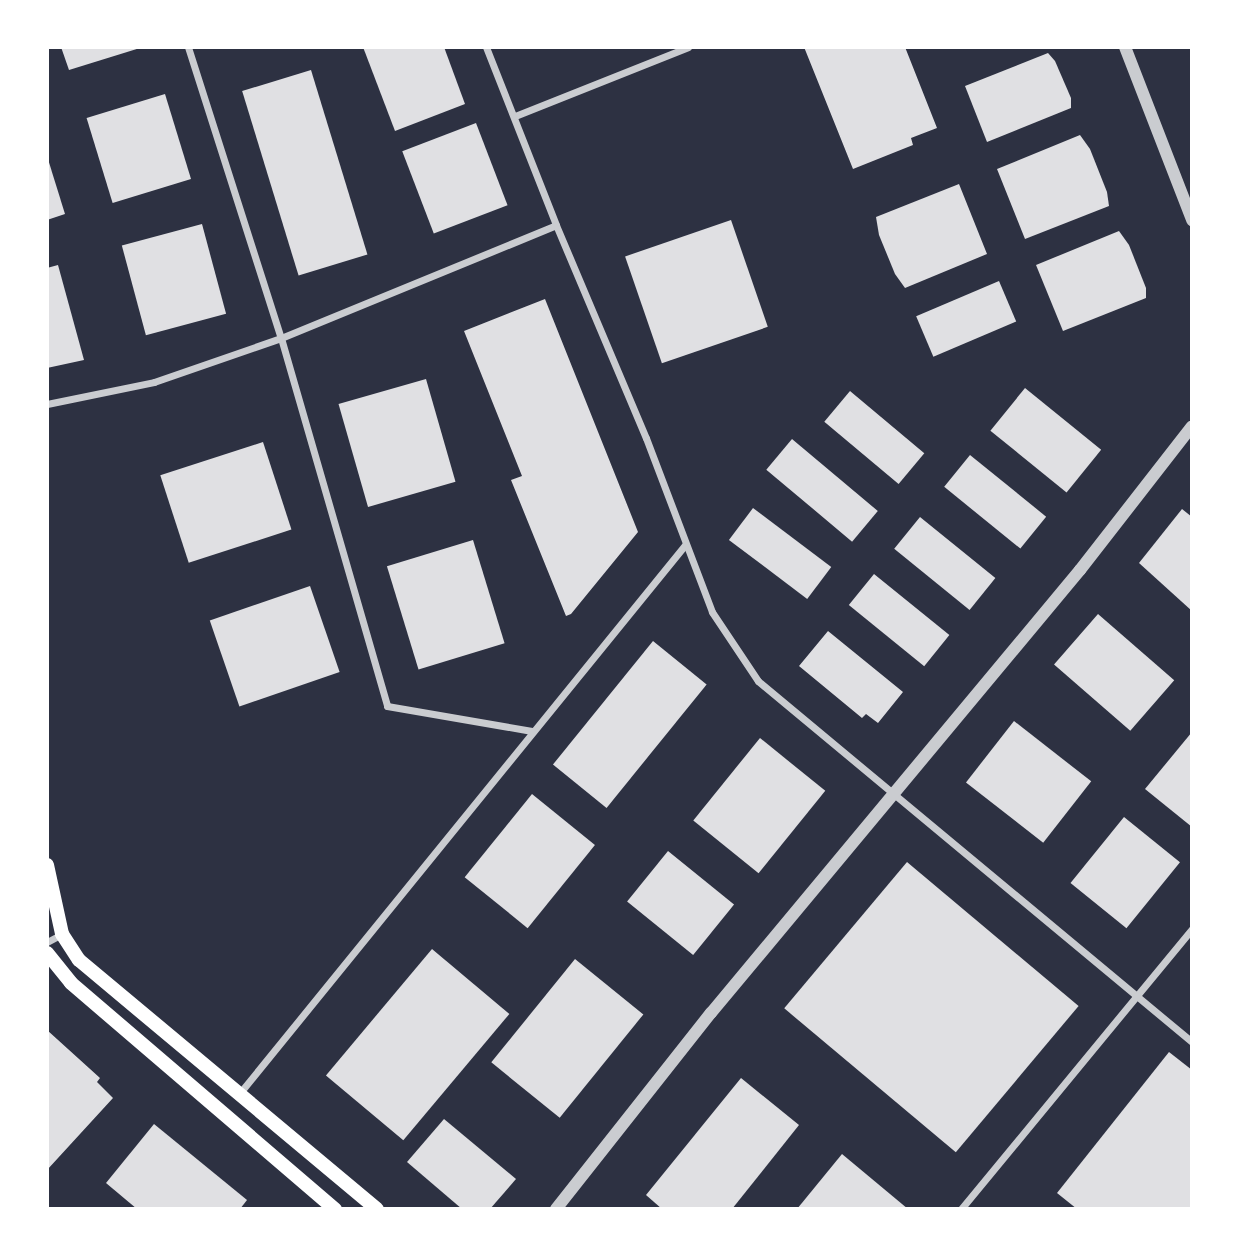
<!DOCTYPE html>
<style>
body{margin:0}
#map{position:relative;width:1239px;height:1256px;overflow:hidden;background:#2d3142;font-family:Lato,sans-serif}
div>[style]{position:absolute}
.building>*{inset:0;background:#e0e0e3;transform-origin:0 0}
.minor>*{height:7px;margin:-3.5px;padding:0 3.5px;transform-origin:3.5px;border-radius:3.5px;background:#caccd0}
.tertiary>*{height:12px;margin:-6px;padding:0 6px;transform-origin:6px;border-radius:6px;background:#caccd0}
.secondary>*{height:14px;margin:-7px;padding:0 7px;transform-origin:7px;border-radius:7px;background:#fff}
span{translate:-50% -50%;white-space:nowrap;text-align:center;line-height:1.15;-webkit-text-stroke:7px #fff;paint-order:stroke}
.frame{position:absolute;inset:0;border:49px solid #fff;pointer-events:none}
</style>
<div id="map">
<div class="building">
<div style="clip-path:polygon(61px 47px,140px 47px,140px 48px,69px 70px)"></div>
<div style="clip-path:polygon(363px 47px,444px 47px,465px 104px,395px 131px)"></div>
<div style="clip-path:polygon(804px 47px,905px 47px,937px 128px,911px 138px,913px 145px,853px 169px)"></div>
<div style="clip-path:polygon(1048px 53px,1055px 61px,1071px 98px,1071px 108px,987px 142px,965px 86px)"></div>
<div style="left:311px;top:70px;width:193px;height:72px;rotate:73deg"></div>
<div style="left:165px;top:94px;width:89px;height:82px;rotate:73deg"></div>
<div style="left:476px;top:123px;width:88px;height:79px;rotate:69deg"></div>
<div style="clip-path:polygon(1080px 135px,1090px 149px,1107px 192px,1109px 206px,1025px 239px,997px 169px)"></div>
<div style="clip-path:polygon(47px 156px,65px 214px,47px 220px)"></div>
<div style="clip-path:polygon(959px 184px,987px 254px,905px 288px,895px 274px,879px 235px,876px 217px)"></div>
<div style="left:731px;top:220px;width:113px;height:112px;rotate:71deg"></div>
<div style="left:202px;top:224px;width:93px;height:83px;rotate:75deg"></div>
<div style="clip-path:polygon(1119px 231px,1129px 245px,1146px 288px,1146px 298px,1063px 331px,1036px 265px)"></div>
<div style="clip-path:polygon(58px 265px,84px 360px,47px 368px,47px 268px)"></div>
<div style="left:999px;top:281px;width:44px;height:90px;rotate:67deg"></div>
<div style="clip-path:polygon(545px 299px,638px 532px,571px 614px,566px 616px,511px 480px,522px 476px,464px 331px)"></div>
<div style="left:426px;top:379px;width:107px;height:91px;rotate:74deg"></div>
<div style="left:1025px;top:388px;width:98px;height:55px;rotate:39deg"></div>
<div style="left:850px;top:391px;width:97px;height:40px;rotate:40deg"></div>
<div style="left:792px;top:439px;width:112px;height:40px;rotate:40deg"></div>
<div style="left:263px;top:442px;width:92px;height:108px;rotate:72deg"></div>
<div style="left:970px;top:455px;width:98px;height:41px;rotate:39deg"></div>
<div style="left:753px;top:508px;width:98px;height:40px;rotate:37deg"></div>
<div style="clip-path:polygon(1182px 509px,1192px 517px,1192px 611px,1139px 563px)"></div>
<div style="left:920px;top:517px;width:97px;height:41px;rotate:39deg"></div>
<div style="left:473px;top:540px;width:108px;height:90px;rotate:73deg"></div>
<div style="left:874px;top:574px;width:97px;height:40px;rotate:39deg"></div>
<div style="left:310px;top:586px;width:91px;height:106px;rotate:71deg"></div>
<div style="left:1098px;top:614px;width:101px;height:67px;rotate:41deg"></div>
<div style="clip-path:polygon(828px 631px,903px 692px,878px 723px,866px 714px,862px 718px,799px 666px)"></div>
<div style="left:653px;top:641px;width:69px;height:159px;rotate:39deg"></div>
<div style="left:1014px;top:721px;width:98px;height:78px;rotate:38deg"></div>
<div style="clip-path:polygon(1192px 732px,1192px 827px,1145px 789px)"></div>
<div style="left:760px;top:738px;width:84px;height:106px;rotate:39deg"></div>
<div style="left:532px;top:794px;width:81px;height:107px;rotate:39deg"></div>
<div style="left:1124px;top:817px;width:72px;height:85px;rotate:39deg"></div>
<div style="left:668px;top:851px;width:85px;height:65px;rotate:39deg"></div>
<div style="left:907px;top:862px;width:224px;height:191px;rotate:40deg"></div>
<div style="left:432px;top:949px;width:101px;height:165px;rotate:40deg"></div>
<div style="left:575px;top:959px;width:88px;height:133px;rotate:39deg"></div>
<div style="clip-path:polygon(47px 1030px,100px 1078px,97px 1082px,113px 1098px,47px 1170px)"></div>
<div style="clip-path:polygon(1169px 1052px,1192px 1070px,1192px 1209px,1077px 1209px,1057px 1193px)"></div>
<div style="clip-path:polygon(741px 1078px,799px 1125px,732px 1209px,662px 1209px,646px 1195px)"></div>
<div style="clip-path:polygon(444px 1119px,516px 1179px,490px 1209px,462px 1209px,407px 1162px)"></div>
<div style="clip-path:polygon(154px 1124px,247px 1200px,240px 1209px,137px 1209px,106px 1183px)"></div>
<div style="clip-path:polygon(842px 1154px,908px 1209px,797px 1209px)"></div>
</div>
<div class="minor">
<div style="left:188px;top:47px;width:305px;rotate:72.3deg"></div>
<div style="left:281px;top:338px;width:383px;rotate:73.9deg"></div>
<div style="left:387px;top:706px;width:147px;rotate:9.8deg"></div>
<div style="left:486px;top:47px;width:191px;rotate:68.5deg"></div>
<div style="left:556px;top:225px;width:231px;rotate:67.1deg"></div>
<div style="left:646px;top:438px;width:186px;rotate:69.2deg"></div>
<div style="left:712px;top:612px;width:83px;rotate:56.3deg"></div>
<div style="left:758px;top:681px;width:565px;rotate:39.75deg"></div>
<div style="left:515px;top:116px;width:186px;rotate:-21.7deg"></div>
<div style="left:47px;top:404px;width:109px;rotate:-11.6deg"></div>
<div style="left:154px;top:382px;width:134px;rotate:-19.1deg"></div>
<div style="left:281px;top:338px;width:297px;rotate:-22.3deg"></div>
<div style="left:47px;top:942px;width:17px;rotate:-28deg"></div>
<div style="left:239px;top:1094px;width:707px;rotate:-50.91deg"></div>
<div style="left:961px;top:1209px;width:363px;rotate:-50.5deg"></div>
</div>
<div class="tertiary">
<div style="left:1125px;top:47px;width:186px;rotate:68.8deg"></div>
<div style="left:556px;top:1209px;width:250px;rotate:-51.7deg"></div>
<div style="left:711px;top:1013px;width:577px;rotate:-50.21deg"></div>
<div style="left:1080px;top:570px;width:182px;rotate:-52.1deg"></div>
</div>
<div class="secondary">
<div style="left:47px;top:865px;width:71px;rotate:77.7deg"></div>
<div style="left:62px;top:934px;width:31px;rotate:57deg"></div>
<div style="left:79px;top:960px;width:388px;rotate:39.9deg"></div>
<div style="left:47px;top:953px;width:38px;rotate:51deg"></div>
<div style="left:71px;top:983px;width:348px;rotate:40.6deg"></div>
</div>
<div class="frame"></div>
</div>
